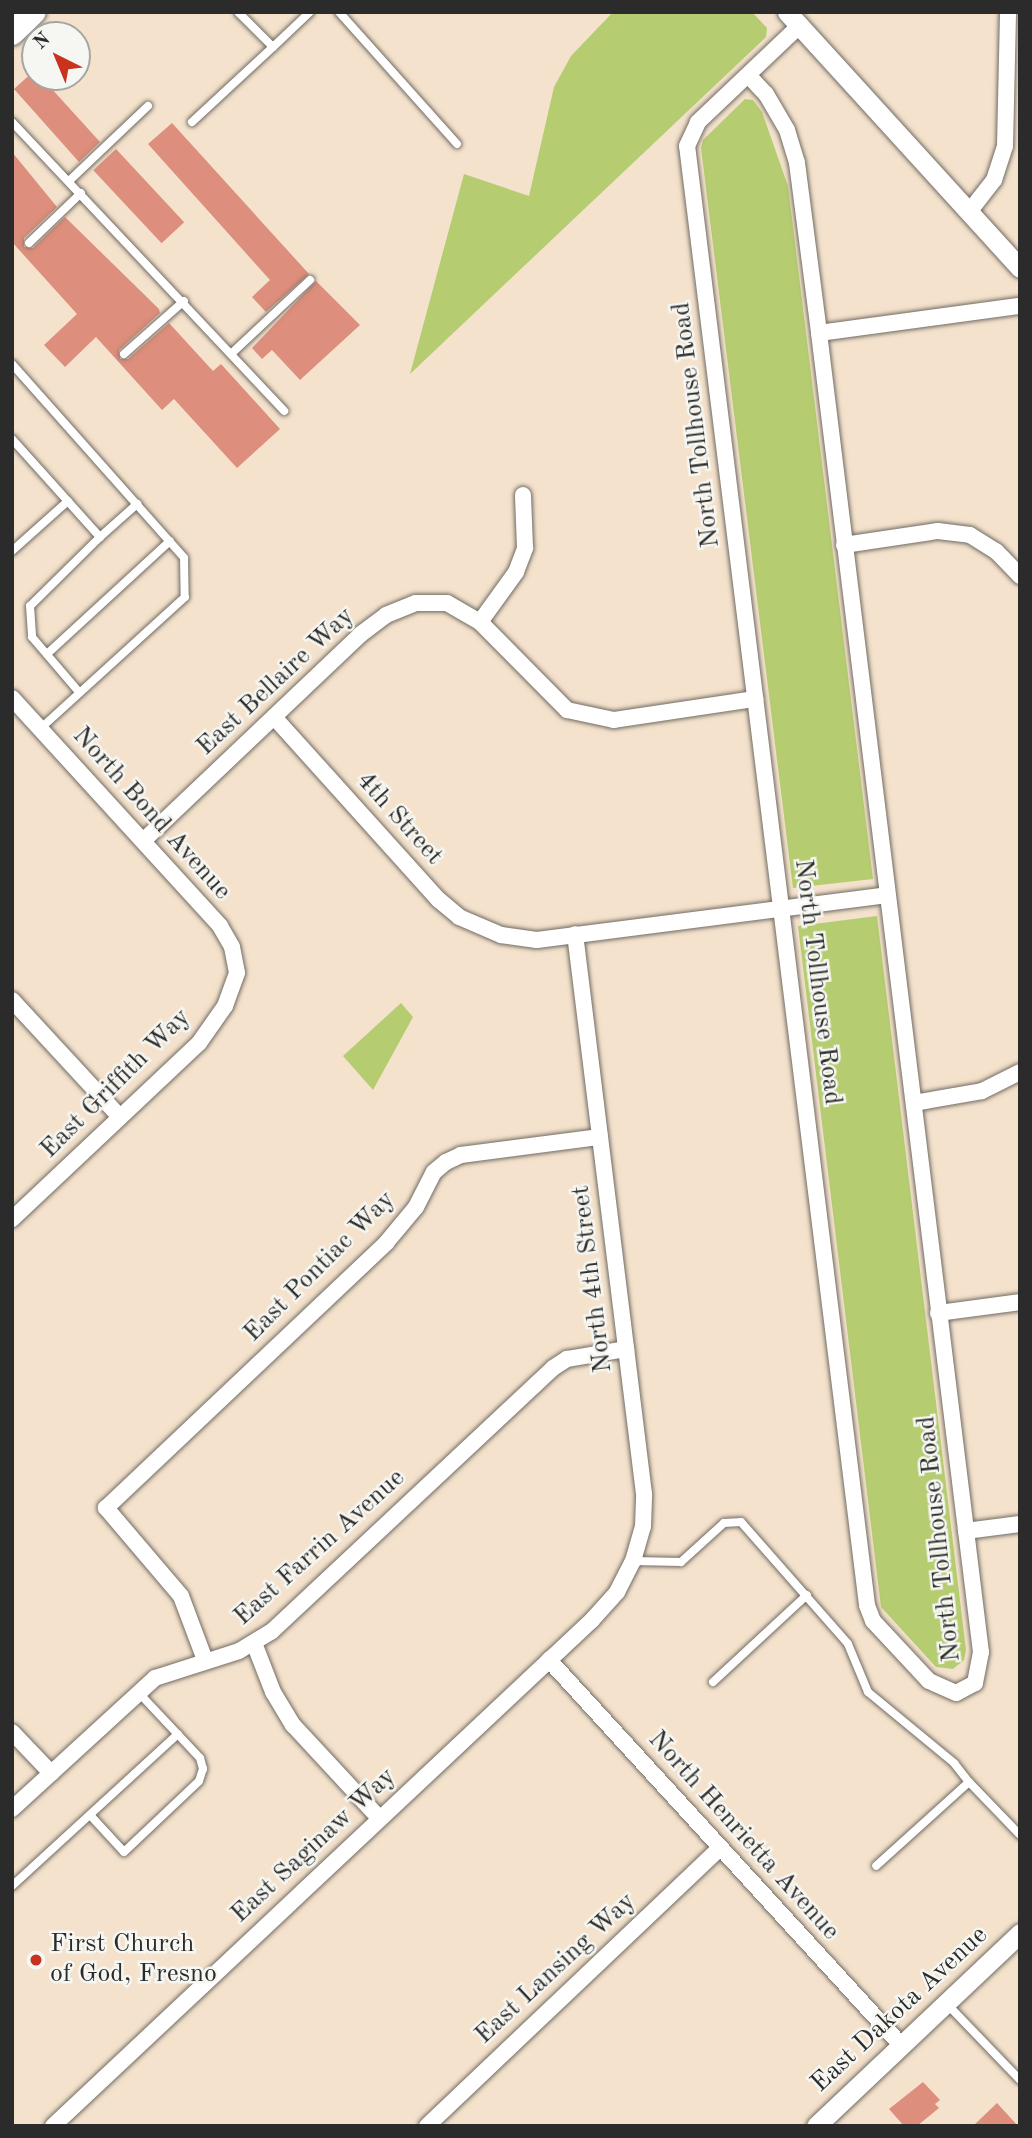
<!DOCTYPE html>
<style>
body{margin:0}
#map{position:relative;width:1032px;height:2138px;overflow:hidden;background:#f4e2cc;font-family:"Old Standard TT",serif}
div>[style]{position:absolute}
.green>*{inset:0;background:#b5cc71}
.building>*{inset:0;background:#dd8e7c;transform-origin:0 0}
.roads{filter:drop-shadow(0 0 2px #716b63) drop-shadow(0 0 2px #716b63)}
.service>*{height:8px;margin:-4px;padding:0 4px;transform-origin:4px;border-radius:4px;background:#fff}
.minor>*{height:16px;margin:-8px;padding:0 8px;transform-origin:8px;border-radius:8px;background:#fff}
.tertiary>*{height:19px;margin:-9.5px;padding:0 9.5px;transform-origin:9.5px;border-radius:9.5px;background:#fff}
.primary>*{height:24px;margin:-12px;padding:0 12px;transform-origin:12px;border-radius:12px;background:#fff}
.dots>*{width:19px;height:19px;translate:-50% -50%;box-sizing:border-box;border:4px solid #f6f6f2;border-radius:50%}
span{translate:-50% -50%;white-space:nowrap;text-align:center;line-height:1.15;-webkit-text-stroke:5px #f6f6f2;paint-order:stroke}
.street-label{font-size:26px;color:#2b2b2b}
.poi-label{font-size:26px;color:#2b2b2b}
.left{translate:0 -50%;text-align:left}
.frame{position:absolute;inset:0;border:14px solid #2b2b2b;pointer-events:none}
.north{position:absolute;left:21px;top:21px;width:70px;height:70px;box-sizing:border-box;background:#f6f6f2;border:2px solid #a5a5a2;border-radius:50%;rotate:317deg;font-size:19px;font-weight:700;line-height:28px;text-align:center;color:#2b2b2b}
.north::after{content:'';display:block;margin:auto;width:24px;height:32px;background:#c8321e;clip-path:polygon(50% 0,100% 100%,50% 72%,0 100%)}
</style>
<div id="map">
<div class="green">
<div style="clip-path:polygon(613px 12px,752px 12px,767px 28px,766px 37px,410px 374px,464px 174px,529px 196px,554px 87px,571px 56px)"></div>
<div style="clip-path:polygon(745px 99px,753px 100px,762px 112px,788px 186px,873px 879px,793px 888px,701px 148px,703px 140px)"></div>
<div style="clip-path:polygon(877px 916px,966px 1650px,964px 1660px,953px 1669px,936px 1667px,881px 1607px,798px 926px)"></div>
<div style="clip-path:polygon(401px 1003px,413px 1017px,373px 1090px,343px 1056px)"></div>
</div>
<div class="building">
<div style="clip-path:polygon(35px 70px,35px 77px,41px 77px,100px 142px,79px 162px,14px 89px)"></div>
<div style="clip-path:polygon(172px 123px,309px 274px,266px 312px,252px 297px,270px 280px,148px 144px)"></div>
<div style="left:116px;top:149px;width:100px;height:31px;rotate:47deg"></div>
<div style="clip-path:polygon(12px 152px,57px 207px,24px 238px,24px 247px,33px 248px,65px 217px,159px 309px,160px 313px,119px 350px,120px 359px,128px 359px,169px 323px,213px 371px,221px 364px,280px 429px,237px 468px,174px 399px,162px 410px,96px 337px,65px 367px,44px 345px,77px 314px,12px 242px)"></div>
<div style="clip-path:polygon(316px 281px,360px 325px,300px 380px,272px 350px,262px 359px,252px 348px)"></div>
<div style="clip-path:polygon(923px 2082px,940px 2100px,935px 2104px,939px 2108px,917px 2126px,904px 2126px,889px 2109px)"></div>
<div style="clip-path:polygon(997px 2103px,1018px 2126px,973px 2126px)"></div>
</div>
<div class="roads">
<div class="service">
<div style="left:339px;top:12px;width:177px;rotate:48.2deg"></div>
<div style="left:273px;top:47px;width:51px;rotate:-43.4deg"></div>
<div style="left:12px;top:122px;width:397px;rotate:46.7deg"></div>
<div style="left:192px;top:122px;width:110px;rotate:-42.8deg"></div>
<div style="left:273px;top:47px;width:49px;rotate:-135deg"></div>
<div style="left:69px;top:181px;width:109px;rotate:-43.5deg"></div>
<div style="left:29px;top:243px;width:72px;rotate:-43.9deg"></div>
<div style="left:232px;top:353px;width:107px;rotate:-43.1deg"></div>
<div style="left:124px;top:354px;width:80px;rotate:-41.5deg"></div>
<div style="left:12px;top:364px;width:259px;rotate:48.4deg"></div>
<div style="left:184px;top:558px;width:39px;rotate:89deg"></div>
<div style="left:185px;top:597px;width:196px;rotate:137.7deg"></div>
<div style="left:12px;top:439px;width:132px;rotate:48.1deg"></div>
<div style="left:100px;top:537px;width:98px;rotate:135.4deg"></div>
<div style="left:30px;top:606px;width:31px;rotate:86deg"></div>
<div style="left:32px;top:637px;width:72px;rotate:49.5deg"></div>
<div style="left:100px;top:537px;width:50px;rotate:-41.7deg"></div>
<div style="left:12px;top:551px;width:75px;rotate:-41.8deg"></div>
<div style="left:47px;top:654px;width:167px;rotate:-42.6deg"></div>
<div style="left:633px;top:1561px;width:48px;rotate:1.2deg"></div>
<div style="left:681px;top:1562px;width:58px;rotate:-42.2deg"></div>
<div style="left:724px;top:1523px;width:17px;rotate:-3deg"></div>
<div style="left:741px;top:1522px;width:162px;rotate:48.7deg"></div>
<div style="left:848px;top:1644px;width:52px;rotate:67.4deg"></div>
<div style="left:868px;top:1692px;width:112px;rotate:39.5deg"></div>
<div style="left:954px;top:1763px;width:24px;rotate:52deg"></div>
<div style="left:969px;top:1782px;width:125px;rotate:137.9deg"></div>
<div style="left:713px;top:1682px;width:128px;rotate:-42.8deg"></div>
<div style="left:969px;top:1782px;width:74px;rotate:46.1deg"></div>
<div style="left:90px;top:1815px;width:50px;rotate:47.4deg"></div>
<div style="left:124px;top:1852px;width:103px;rotate:-43.4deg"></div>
<div style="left:199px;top:1781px;width:13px;rotate:-72deg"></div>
<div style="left:203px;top:1769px;width:11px;rotate:-105deg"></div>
<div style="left:200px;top:1758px;width:89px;rotate:-133.2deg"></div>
<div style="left:12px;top:1886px;width:225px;rotate:-42.5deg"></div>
<div style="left:946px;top:2003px;width:107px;rotate:46.1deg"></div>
</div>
<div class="minor">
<div style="left:748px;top:75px;width:26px;rotate:47deg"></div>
<div style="left:766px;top:94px;width:42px;rotate:59.7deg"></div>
<div style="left:787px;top:130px;width:34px;rotate:73deg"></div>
<div style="left:797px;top:163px;width:171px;rotate:82.6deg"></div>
<div style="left:819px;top:333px;width:1329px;rotate:83deg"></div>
<div style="left:981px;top:1652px;width:32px;rotate:101deg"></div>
<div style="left:975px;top:1683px;width:21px;rotate:152deg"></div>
<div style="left:956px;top:1693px;width:30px;rotate:-156deg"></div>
<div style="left:929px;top:1681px;width:82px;rotate:-133deg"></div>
<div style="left:873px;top:1621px;width:17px;rotate:-111deg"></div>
<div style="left:867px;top:1605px;width:1470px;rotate:-97.03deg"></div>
<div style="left:687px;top:146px;width:26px;rotate:-65deg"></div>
<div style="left:698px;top:122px;width:139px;rotate:-43.5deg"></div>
<div style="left:969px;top:212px;width:41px;rotate:-52deg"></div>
<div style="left:994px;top:180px;width:36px;rotate:-72deg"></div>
<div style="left:1005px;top:146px;width:134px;rotate:-88.7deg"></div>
<div style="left:819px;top:333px;width:203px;rotate:-7.7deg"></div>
<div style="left:844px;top:545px;width:95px;rotate:-8.5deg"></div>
<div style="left:938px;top:531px;width:32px;rotate:7deg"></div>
<div style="left:970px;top:535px;width:31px;rotate:32deg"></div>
<div style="left:996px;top:551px;width:35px;rotate:46deg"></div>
<div style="left:480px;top:622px;width:62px;rotate:-54.2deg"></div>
<div style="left:516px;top:572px;width:26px;rotate:-69deg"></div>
<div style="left:525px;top:548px;width:53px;rotate:-92.2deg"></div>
<div style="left:12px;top:698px;width:309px;rotate:47.6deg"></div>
<div style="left:220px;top:926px;width:24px;rotate:60deg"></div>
<div style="left:232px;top:947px;width:26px;rotate:79deg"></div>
<div style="left:237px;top:973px;width:35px;rotate:110deg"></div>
<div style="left:225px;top:1006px;width:45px;rotate:125.1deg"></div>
<div style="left:199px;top:1043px;width:257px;rotate:136.7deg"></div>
<div style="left:274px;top:717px;width:246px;rotate:48deg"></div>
<div style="left:439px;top:900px;width:26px;rotate:40deg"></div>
<div style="left:459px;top:917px;width:46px;rotate:23.2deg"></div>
<div style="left:501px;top:935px;width:36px;rotate:8deg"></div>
<div style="left:537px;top:940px;width:353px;rotate:-7.3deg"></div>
<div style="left:143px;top:841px;width:301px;rotate:-43.5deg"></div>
<div style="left:361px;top:634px;width:31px;rotate:-37deg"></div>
<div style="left:386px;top:615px;width:32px;rotate:-22deg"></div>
<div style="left:416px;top:603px;width:31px"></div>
<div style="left:447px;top:603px;width:38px;rotate:30deg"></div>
<div style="left:480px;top:622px;width:124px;rotate:45.3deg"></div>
<div style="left:567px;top:710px;width:48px;rotate:12deg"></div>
<div style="left:614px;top:720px;width:143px;rotate:-8.5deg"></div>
<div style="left:12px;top:1000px;width:159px;rotate:47.3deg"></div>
<div style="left:914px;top:1103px;width:69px;rotate:-10deg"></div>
<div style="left:982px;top:1091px;width:42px;rotate:-26.6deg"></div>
<div style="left:938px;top:1313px;width:83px;rotate:-7.6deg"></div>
<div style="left:966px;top:1531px;width:54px;rotate:-7.4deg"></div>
<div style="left:254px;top:1643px;width:53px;rotate:68.8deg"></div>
<div style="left:273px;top:1692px;width:39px;rotate:59deg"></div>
<div style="left:293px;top:1725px;width:127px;rotate:47.2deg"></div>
<div style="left:205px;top:1660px;width:68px;rotate:-110.6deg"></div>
<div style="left:181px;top:1596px;width:116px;rotate:-130.4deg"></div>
<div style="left:106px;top:1508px;width:386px;rotate:-43.4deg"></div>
<div style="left:386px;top:1243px;width:47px;rotate:-50.2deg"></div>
<div style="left:416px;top:1207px;width:39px;rotate:-63deg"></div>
<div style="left:434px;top:1172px;width:16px;rotate:-40deg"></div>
<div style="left:446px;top:1162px;width:17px;rotate:-25deg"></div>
<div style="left:461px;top:1155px;width:140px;rotate:-7.4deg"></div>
<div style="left:549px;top:1660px;width:522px;rotate:47.56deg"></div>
<div style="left:12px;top:1732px;width:57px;rotate:46.4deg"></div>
<div style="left:12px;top:1809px;width:194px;rotate:-42.5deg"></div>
<div style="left:155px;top:1678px;width:88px;rotate:-17.8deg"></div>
<div style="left:239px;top:1651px;width:37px;rotate:-31deg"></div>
<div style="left:271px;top:1632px;width:386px;rotate:-43.1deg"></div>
<div style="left:553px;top:1368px;width:17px;rotate:-33deg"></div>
<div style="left:567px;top:1359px;width:60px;rotate:-9.6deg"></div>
<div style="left:53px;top:2126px;width:739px;rotate:-43.19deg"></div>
<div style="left:592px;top:1620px;width:38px;rotate:-48deg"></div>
<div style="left:617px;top:1592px;width:35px;rotate:-63deg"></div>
<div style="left:633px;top:1561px;width:35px;rotate:-74deg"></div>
<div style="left:643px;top:1527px;width:33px;rotate:-88deg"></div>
<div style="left:644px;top:1494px;width:564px;rotate:-97.02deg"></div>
<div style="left:427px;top:2126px;width:404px;rotate:-43.5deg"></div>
</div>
<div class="tertiary">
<div style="left:787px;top:12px;width:346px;rotate:47.7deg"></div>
<div style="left:816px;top:2126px;width:281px;rotate:-43.4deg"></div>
</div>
<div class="primary">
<div style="left:12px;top:33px;width:30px;rotate:-44deg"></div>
</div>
</div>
<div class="dots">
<div style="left:36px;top:1960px;background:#c8321e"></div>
</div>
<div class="street-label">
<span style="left:697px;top:425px;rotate:-97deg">North Tollhouse Road</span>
<span style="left:276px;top:682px;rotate:-43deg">East Bellaire Way</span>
<span style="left:151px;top:814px;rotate:48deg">North Bond Avenue</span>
<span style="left:399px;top:819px;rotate:48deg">4th Street</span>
<span style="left:817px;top:982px;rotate:83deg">North Tollhouse Road</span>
<span style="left:116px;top:1084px;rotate:-45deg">East Griffith Way</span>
<span style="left:320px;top:1267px;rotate:-45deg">East Pontiac Way</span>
<span style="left:593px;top:1279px;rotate:-97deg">North 4th Street</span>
<span style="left:940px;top:1539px;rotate:-96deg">North Tollhouse Road</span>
<span style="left:320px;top:1548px;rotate:-42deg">East Farrin Avenue</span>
<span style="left:743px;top:1836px;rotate:48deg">North Henrietta Avenue</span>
<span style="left:314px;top:1846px;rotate:-43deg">East Saginaw Way</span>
<span style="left:556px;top:1969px;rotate:-43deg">East Lansing Way</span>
<span style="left:900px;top:2010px;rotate:-43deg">East Dakota Avenue</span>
</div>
<div class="poi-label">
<span class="left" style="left:50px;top:1960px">First Church<br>of God, Fresno</span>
</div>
<div class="frame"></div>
<div class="north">N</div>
</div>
